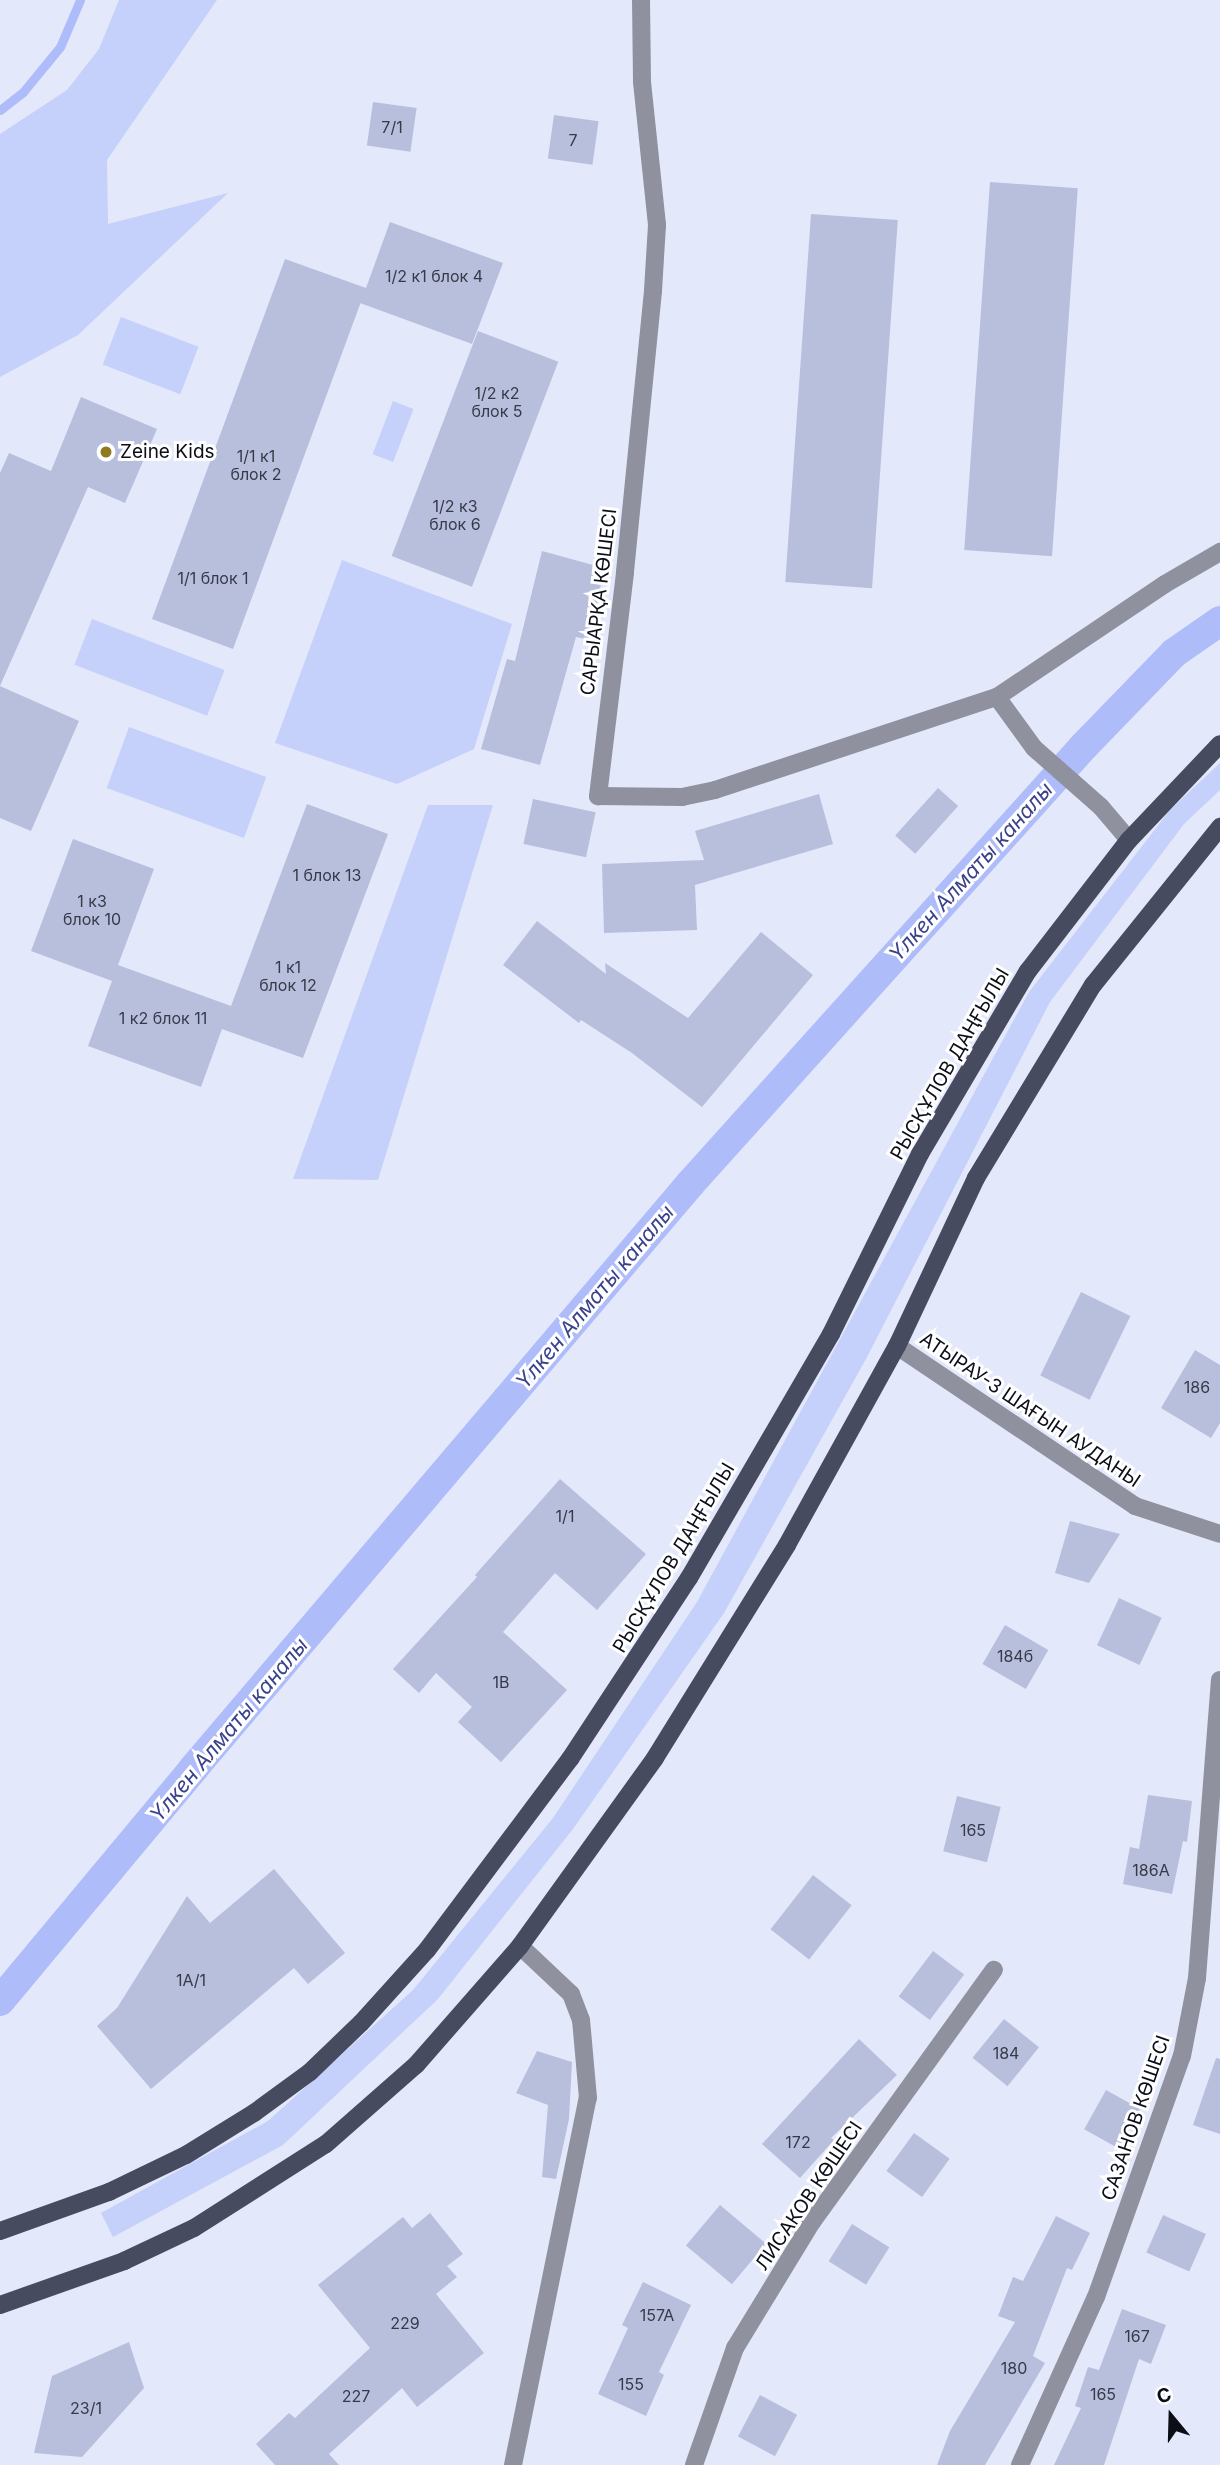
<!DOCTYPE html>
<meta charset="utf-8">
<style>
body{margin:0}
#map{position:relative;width:1220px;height:2465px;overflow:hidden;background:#e4e8fb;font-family:Inter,sans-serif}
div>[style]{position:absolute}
.green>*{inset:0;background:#c5d0fb;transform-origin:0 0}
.stream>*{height:9px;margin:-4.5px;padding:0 4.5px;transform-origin:4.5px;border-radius:4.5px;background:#aebcfa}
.canal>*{height:30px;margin:-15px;padding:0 15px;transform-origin:15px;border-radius:15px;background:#aebcfa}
.building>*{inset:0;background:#b8bfdd;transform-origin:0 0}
.minor>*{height:18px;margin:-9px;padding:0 9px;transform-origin:9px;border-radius:9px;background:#8f929e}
.tertiary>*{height:18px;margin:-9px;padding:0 9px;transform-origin:9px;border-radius:9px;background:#8f929e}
.primary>*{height:18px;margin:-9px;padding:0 9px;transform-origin:9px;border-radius:9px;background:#464b60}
.dots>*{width:19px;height:19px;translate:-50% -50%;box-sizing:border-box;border:4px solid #fff;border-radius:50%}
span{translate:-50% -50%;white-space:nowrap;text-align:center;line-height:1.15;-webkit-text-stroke:6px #fff;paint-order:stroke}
.number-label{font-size:16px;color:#363a48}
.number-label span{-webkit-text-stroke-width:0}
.poi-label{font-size:19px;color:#0b0d17}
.left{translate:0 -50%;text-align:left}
.street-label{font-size:19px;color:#0b0d17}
.water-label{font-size:21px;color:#39428b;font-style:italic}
.north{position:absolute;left:1136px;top:2381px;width:70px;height:70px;-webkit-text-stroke:5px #fff;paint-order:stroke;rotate:341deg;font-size:19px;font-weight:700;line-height:28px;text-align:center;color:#0b0d17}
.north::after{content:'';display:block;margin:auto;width:24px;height:32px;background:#0b0d17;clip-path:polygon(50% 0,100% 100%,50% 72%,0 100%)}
</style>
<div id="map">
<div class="green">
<div style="clip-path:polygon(119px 0,217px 0,107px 160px,108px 224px,228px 193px,78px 335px,0 377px,0 134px,67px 90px,99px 49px)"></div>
<div style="left:121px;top:317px;width:83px;height:51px;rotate:21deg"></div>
<div style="left:393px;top:401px;width:22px;height:57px;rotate:21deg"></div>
<div style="clip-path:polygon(342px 560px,512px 624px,474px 749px,397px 784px,275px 743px)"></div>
<div style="left:92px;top:619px;width:142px;height:49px;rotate:21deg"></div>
<div style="left:129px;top:727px;width:146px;height:65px;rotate:20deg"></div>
<div style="clip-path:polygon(1220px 763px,1220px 790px,1184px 824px,1050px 1002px,866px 1359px,724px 1613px,573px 1829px,438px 1999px,283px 2145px,113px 2237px,101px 2213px,268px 2121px,413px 1990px,553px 1818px,697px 1602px,1029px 992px,1170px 810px)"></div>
<div style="clip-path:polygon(428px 805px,493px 805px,378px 1180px,293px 1179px)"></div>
</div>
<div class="stream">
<div style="left:0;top:110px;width:29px;rotate:-38deg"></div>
<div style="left:23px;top:92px;width:58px;rotate:-50.6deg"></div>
<div style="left:60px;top:47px;width:51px;rotate:-66.9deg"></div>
</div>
<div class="canal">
<div style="left:0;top:2001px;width:302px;rotate:-50.2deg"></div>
<div style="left:193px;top:1769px;width:768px;rotate:-49.65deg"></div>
<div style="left:690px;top:1184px;width:588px;rotate:-48.03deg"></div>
<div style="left:1083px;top:747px;width:131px;rotate:-45.9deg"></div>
<div style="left:1174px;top:653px;width:56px;rotate:-34.8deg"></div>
</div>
<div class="building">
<div style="left:373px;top:102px;width:44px;height:44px;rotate:8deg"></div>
<div style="left:554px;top:115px;width:45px;height:44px;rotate:8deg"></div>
<div style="left:990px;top:182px;width:88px;height:369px;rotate:4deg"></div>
<div style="left:811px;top:214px;width:87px;height:369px;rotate:4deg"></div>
<div style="clip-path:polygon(390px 222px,503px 263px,472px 344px,360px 303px,362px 299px,233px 649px,152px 619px,285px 259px,366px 288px)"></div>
<div style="left:478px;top:331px;width:86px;height:241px;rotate:21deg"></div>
<div style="clip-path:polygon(81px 397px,157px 429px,125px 503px,88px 487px,0 686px,79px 721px,31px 831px,0 818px,0 473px,9px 453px,51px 471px)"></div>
<div style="clip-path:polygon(542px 551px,604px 568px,590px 640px,576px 637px,540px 765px,481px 749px,507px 659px,515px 661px)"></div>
<div style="left:938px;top:788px;width:27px;height:64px;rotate:42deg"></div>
<div style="clip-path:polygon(819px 794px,833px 844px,695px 885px,697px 930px,604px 933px,602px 864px,704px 860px,695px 831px)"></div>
<div style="left:533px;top:799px;width:64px;height:46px;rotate:12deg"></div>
<div style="clip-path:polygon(307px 804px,388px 834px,303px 1058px,222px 1029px,201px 1087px,88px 1046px,112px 981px,31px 951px,73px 839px,154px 869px,118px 965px,231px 1006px)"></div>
<div style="clip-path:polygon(537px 921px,606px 974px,605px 963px,688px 1018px,761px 932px,813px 975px,702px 1107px,632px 1053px,581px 1020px,579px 1023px,503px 965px)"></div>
<div style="left:1081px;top:1292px;width:55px;height:93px;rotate:26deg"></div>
<div style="clip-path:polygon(1195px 1350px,1220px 1365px,1220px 1423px,1211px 1438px,1161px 1408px)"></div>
<div style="clip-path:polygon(560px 1479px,646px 1554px,597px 1610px,555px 1573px,503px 1632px,567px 1690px,501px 1762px,458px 1722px,472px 1707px,436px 1673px,419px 1693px,393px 1669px,477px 1577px,475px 1575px)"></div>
<div style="clip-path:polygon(1070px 1521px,1120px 1534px,1089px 1583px,1055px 1573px)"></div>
<div style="left:1119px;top:1598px;width:47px;height:52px;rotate:25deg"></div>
<div style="left:1005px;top:1625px;width:50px;height:45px;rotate:30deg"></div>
<div style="clip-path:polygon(1148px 1795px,1192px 1801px,1187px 1842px,1183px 1841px,1172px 1894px,1123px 1884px,1130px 1847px,1139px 1849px)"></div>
<div style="left:957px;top:1796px;width:45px;height:57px;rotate:14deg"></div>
<div style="clip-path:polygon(274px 1869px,345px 1953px,308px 1984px,294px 1968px,151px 2089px,97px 2026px,117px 2008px,187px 1896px,210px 1923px)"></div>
<div style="left:813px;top:1875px;width:49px;height:69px;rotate:38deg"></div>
<div style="left:933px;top:1951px;width:39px;height:57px;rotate:37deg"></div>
<div style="left:1004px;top:2019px;width:45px;height:50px;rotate:39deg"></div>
<div style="clip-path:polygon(859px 2039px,897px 2075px,831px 2138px,834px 2140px,800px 2178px,762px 2144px)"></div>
<div style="clip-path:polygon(537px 2051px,572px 2062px,569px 2119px,556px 2179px,542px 2177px,548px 2105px,516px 2093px)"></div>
<div style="clip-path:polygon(1216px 2058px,1220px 2059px,1220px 2134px,1193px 2125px)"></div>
<div style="left:1106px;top:2090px;width:39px;height:45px;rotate:29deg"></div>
<div style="left:914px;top:2133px;width:44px;height:47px;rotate:36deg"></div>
<div style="left:720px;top:2205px;width:60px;height:53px;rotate:40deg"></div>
<div style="clip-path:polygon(430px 2213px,463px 2254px,447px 2266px,457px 2277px,436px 2294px,484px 2353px,417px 2407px,402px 2388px,329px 2454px,339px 2465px,275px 2465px,256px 2444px,289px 2413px,295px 2418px,370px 2348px,318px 2285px,403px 2217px,412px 2228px)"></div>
<div style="left:1163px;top:2215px;width:47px;height:41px;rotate:24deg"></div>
<div style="clip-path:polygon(1056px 2216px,1090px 2233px,1072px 2270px,1067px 2268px,1033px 2356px,1045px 2363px,985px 2465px,937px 2465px,950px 2431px,1015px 2322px,998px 2316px,1013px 2277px,1023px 2281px)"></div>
<div style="left:852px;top:2224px;width:44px;height:44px;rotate:32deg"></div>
<div style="clip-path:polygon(643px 2282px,691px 2305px,659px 2372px,664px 2375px,646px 2416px,598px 2394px,628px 2328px,622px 2325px)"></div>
<div style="clip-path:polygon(1122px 2309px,1166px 2325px,1151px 2364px,1139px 2359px,1104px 2465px,1054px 2465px,1081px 2408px,1075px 2406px,1088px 2367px,1099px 2370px)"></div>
<div style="clip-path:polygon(129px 2342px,144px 2388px,82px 2457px,34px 2453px,52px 2376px)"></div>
<div style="left:760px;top:2395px;width:42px;height:47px;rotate:28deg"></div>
</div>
<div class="minor">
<div style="left:641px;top:0;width:82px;rotate:89.3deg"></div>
<div style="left:642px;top:82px;width:144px;rotate:84deg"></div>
<div style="left:657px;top:225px;width:66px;rotate:93.5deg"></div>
<div style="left:653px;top:291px;width:283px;rotate:95.7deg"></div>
<div style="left:625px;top:573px;width:225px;rotate:96.9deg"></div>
<div style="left:598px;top:796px;width:84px;rotate:0.7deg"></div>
<div style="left:682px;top:797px;width:34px;rotate:-12deg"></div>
<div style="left:715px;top:790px;width:297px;rotate:-18.3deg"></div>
<div style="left:897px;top:1346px;width:287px;rotate:33.9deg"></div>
<div style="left:1135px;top:1506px;width:89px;rotate:18.2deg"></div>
<div style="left:513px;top:2465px;width:375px;rotate:-78.5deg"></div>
<div style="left:588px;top:2098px;width:78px;rotate:-95.1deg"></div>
<div style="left:581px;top:2020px;width:28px;rotate:-111deg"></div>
<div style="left:571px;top:1994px;width:70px;rotate:-136.7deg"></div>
<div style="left:694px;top:2465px;width:124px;rotate:-70.7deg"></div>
<div style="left:735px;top:2348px;width:148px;rotate:-58.6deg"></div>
<div style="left:812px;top:2222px;width:311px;rotate:-54.2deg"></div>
<div style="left:1020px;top:2465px;width:184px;rotate:-65.7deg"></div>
<div style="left:1096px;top:2297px;width:256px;rotate:-70.4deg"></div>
<div style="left:1182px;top:2056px;width:79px;rotate:-79.1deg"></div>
<div style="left:1197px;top:1978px;width:299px;rotate:-85.6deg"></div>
</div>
<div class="tertiary">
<div style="left:1129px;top:840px;width:43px;rotate:-130.3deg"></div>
<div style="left:1101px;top:807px;width:89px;rotate:-138.6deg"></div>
<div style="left:1034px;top:748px;width:63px;rotate:-126deg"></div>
<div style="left:997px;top:697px;width:202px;rotate:-33.9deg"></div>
<div style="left:1165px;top:584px;width:64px;rotate:-30.2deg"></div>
</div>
<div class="primary">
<div style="left:0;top:2231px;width:116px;rotate:-19.7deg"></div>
<div style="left:109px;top:2192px;width:85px;rotate:-25.7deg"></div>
<div style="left:186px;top:2155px;width:80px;rotate:-31.7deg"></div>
<div style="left:254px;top:2113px;width:69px;rotate:-36.2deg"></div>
<div style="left:310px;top:2072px;width:71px;rotate:-43.9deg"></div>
<div style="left:361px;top:2023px;width:98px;rotate:-47.9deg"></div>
<div style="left:427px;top:1950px;width:239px;rotate:-53.2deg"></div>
<div style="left:570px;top:1759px;width:217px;rotate:-56.7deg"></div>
<div style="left:689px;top:1578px;width:282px;rotate:-59.8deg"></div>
<div style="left:831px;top:1334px;width:201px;rotate:-63.7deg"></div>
<div style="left:920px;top:1154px;width:212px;rotate:-59.5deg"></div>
<div style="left:1028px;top:971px;width:165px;rotate:-52.4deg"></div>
<div style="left:1129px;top:840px;width:132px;rotate:-46.5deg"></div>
<div style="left:0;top:2305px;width:132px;rotate:-19.5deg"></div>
<div style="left:124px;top:2261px;width:77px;rotate:-25.2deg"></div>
<div style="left:194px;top:2228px;width:156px;rotate:-32.5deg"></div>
<div style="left:326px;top:2144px;width:120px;rotate:-41.3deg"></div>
<div style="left:416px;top:2065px;width:158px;rotate:-48.8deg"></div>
<div style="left:520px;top:1946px;width:231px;rotate:-54.3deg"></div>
<div style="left:655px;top:1758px;width:251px;rotate:-58.2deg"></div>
<div style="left:787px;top:1545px;width:227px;rotate:-61.1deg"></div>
<div style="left:897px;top:1346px;width:186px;rotate:-64.8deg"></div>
<div style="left:976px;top:1178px;width:226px;rotate:-58.8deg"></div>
<div style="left:1093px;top:985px;width:203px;rotate:-51.2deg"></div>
</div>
<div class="dots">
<div style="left:106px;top:452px;background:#907a20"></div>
</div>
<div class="number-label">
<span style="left:392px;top:127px">7/1</span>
<span style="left:573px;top:140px">7</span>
<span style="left:434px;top:276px">1/2 к1 блок 4</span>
<span style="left:497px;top:402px">1/2 к2<br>блок 5</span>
<span style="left:256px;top:465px">1/1 к1<br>блок 2</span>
<span style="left:455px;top:515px">1/2 к3<br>блок 6</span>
<span style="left:213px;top:578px">1/1 блок 1</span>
<span style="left:327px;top:875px">1 блок 13</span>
<span style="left:92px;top:910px">1 к3<br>блок 10</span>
<span style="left:288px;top:976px">1 к1<br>блок 12</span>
<span style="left:163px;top:1018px">1 к2 блок 11</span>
<span style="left:1197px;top:1387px">186</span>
<span style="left:565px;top:1516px">1/1</span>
<span style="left:1015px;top:1656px">184б</span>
<span style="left:501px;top:1682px">1В</span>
<span style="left:973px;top:1830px">165</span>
<span style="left:1151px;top:1870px">186А</span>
<span style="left:191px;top:1980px">1А/1</span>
<span style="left:1006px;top:2053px">184</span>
<span style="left:798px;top:2142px">172</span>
<span style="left:657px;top:2315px">157А</span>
<span style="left:405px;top:2323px">229</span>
<span style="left:1137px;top:2336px">167</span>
<span style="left:1014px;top:2368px">180</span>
<span style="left:631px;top:2384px">155</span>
<span style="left:1103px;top:2394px">165</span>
<span style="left:356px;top:2396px">227</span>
<span style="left:86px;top:2408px">23/1</span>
</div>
<div class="poi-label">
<span class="left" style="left:120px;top:452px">Zeine Kids</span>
</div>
<div class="street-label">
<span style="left:599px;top:602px;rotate:-83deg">САРЫАРҚА КӨШЕСІ</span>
<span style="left:950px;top:1064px;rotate:-60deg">РЫСҚҰЛОВ ДАҢҒЫЛЫ</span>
<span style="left:1030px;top:1410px;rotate:34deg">АТЫРАУ-3 ШАҒЫН АУДАНЫ</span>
<span style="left:674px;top:1558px;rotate:-59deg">РЫСҚҰЛОВ ДАҢҒЫЛЫ</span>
<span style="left:1136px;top:2118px;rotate:-71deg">САЗАНОВ КӨШЕСІ</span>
<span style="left:809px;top:2196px;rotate:-56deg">ЛИСАКОВ КӨШЕСІ</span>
</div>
<div class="water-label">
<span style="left:971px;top:872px;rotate:-48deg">Үлкен Алматы каналы</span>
<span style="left:595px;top:1297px;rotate:-50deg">Үлкен Алматы каналы</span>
<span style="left:229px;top:1730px;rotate:-50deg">Үлкен Алматы каналы</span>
</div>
<div class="north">С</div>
</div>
